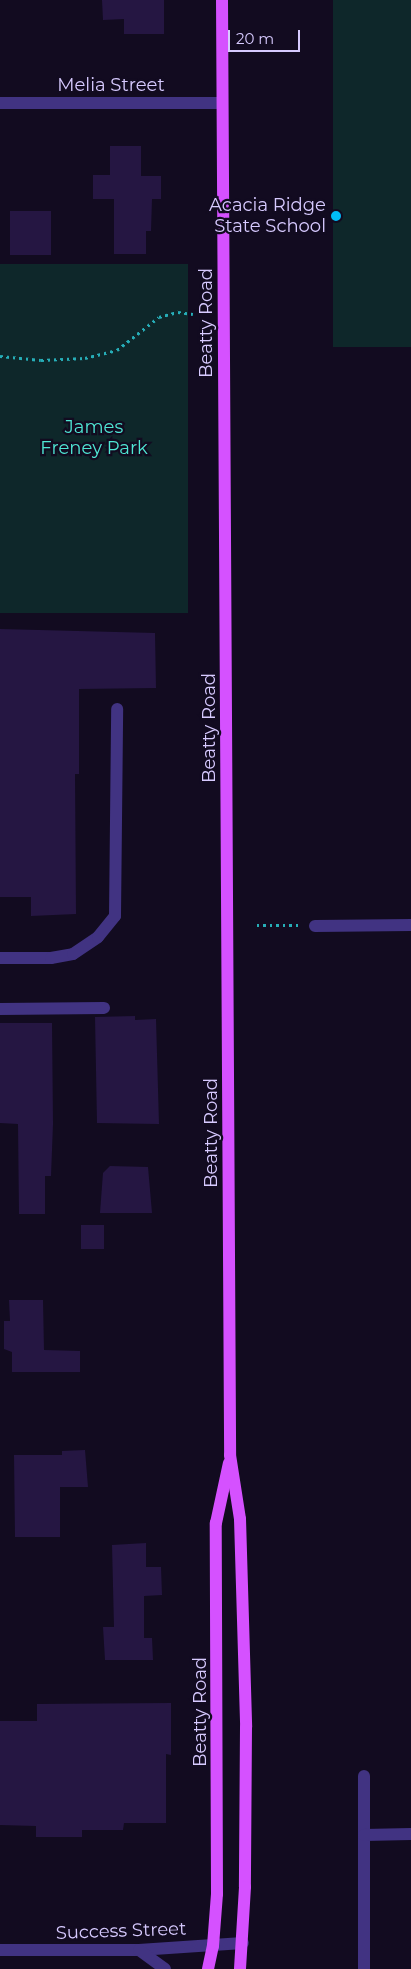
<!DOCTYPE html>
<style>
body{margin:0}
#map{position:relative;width:411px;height:1969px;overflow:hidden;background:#120b20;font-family:Montserrat,sans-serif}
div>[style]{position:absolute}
.green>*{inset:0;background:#0e272a;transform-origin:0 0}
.building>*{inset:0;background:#251642;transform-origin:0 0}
.path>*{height:3px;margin-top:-1.5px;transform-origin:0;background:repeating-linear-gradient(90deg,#26adb7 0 2.5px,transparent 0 6.5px)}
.minor>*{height:12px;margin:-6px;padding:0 6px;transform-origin:6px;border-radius:6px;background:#413382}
.major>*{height:12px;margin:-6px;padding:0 6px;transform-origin:6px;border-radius:6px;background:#d551ff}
.dots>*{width:14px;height:14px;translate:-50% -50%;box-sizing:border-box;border:2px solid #120b20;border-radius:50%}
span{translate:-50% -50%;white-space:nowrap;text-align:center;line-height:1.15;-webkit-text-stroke:4.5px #120b20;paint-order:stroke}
.street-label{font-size:18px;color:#d7caff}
.poi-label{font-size:18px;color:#d7caff}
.right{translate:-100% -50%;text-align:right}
.park-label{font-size:18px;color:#4fe6d4}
.scale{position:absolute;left:228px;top:30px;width:72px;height:22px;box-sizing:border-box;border:2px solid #d7caff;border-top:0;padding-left:6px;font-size:15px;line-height:18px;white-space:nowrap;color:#d7caff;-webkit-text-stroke:4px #120b20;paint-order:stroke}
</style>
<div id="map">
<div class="green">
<div style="left:333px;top:0;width:78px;height:347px"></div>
<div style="left:0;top:264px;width:188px;height:349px"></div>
</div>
<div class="building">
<div style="clip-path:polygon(102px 0,164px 0,164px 34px,124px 34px,124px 19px,103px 20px)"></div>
<div style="clip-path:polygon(110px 146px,141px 146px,141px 176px,161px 176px,161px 199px,152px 199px,151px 231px,146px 231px,146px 254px,114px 254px,114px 199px,93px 199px,93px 175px,110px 175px)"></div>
<div style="left:10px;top:211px;width:41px;height:44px"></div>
<div style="clip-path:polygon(0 629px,155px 633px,156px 688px,79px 689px,79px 774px,75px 774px,76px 914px,31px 916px,31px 897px,0 897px)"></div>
<div style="clip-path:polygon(135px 1016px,135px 1020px,156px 1019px,159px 1124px,97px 1123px,95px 1017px)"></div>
<div style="clip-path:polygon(0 1023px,52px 1023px,53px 1124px,51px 1176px,45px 1176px,45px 1214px,19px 1214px,18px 1124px,0 1123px)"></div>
<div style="clip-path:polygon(110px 1166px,148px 1167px,152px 1213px,100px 1213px,103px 1173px)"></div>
<div style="left:81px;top:1225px;width:23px;height:24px"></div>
<div style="clip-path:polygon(9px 1300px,43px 1300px,44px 1350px,80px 1351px,80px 1372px,12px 1372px,12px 1352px,4px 1349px,4px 1321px,10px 1321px)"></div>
<div style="clip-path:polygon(85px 1450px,88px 1487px,60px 1487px,60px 1537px,15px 1537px,14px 1455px,62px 1455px,62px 1451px)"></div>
<div style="clip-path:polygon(146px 1543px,146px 1567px,161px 1567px,162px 1595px,144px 1596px,144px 1638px,152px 1638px,153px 1660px,105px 1660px,103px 1627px,114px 1627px,112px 1545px)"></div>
<div style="clip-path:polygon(171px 1703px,171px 1755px,166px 1754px,166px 1823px,124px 1823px,123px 1830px,82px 1830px,82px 1837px,36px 1837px,36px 1826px,0 1825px,0 1721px,37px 1721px,37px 1704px)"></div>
</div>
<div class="path">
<div style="left:0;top:356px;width:41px;rotate:5.6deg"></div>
<div style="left:41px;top:360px;width:44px;rotate:-2.6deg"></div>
<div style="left:85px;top:358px;width:33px;rotate:-14deg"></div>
<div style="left:117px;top:350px;width:53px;rotate:-38.2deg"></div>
<div style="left:159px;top:317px;width:20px;rotate:-15deg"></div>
<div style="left:178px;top:312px;width:15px;rotate:8deg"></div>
<div style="left:257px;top:925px;width:42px"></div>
</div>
<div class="minor">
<div style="left:0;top:103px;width:222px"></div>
<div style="left:315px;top:926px;width:96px;rotate:-0.6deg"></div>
<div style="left:0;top:958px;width:51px"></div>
<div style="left:51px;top:958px;width:22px;rotate:-10deg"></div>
<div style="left:73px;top:954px;width:30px;rotate:-34deg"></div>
<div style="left:98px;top:937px;width:27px;rotate:-51deg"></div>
<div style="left:115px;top:916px;width:207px;rotate:-89.4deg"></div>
<div style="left:0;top:1009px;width:104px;rotate:-0.6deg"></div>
<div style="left:364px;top:1776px;width:193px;rotate:90deg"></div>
<div style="left:364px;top:1835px;width:47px;rotate:-1.2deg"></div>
<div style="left:0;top:1950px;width:139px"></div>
<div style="left:139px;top:1950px;width:104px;rotate:-3.9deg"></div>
<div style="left:139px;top:1950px;width:32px;rotate:36deg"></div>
</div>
<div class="major">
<div style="left:222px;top:0;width:1455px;rotate:89.68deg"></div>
<div style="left:230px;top:1455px;width:65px;rotate:81.1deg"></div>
<div style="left:240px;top:1519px;width:208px;rotate:88.3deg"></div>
<div style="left:246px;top:1727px;width:160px;rotate:90.4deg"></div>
<div style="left:245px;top:1887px;width:82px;rotate:93.5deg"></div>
<div style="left:208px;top:1969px;width:24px;rotate:-78deg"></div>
<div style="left:213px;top:1946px;width:52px;rotate:-85.6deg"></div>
<div style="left:217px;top:1894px;width:371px;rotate:-90.2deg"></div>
<div style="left:216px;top:1523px;width:61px;rotate:-77.8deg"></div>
</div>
<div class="dots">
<div style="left:336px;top:216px;background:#00bcf5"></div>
</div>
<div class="street-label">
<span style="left:111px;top:85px">Melia Street</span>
<span style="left:206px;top:323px;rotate:-90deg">Beatty Road</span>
<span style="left:209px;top:728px;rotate:-90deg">Beatty Road</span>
<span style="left:211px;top:1133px;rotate:-90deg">Beatty Road</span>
<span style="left:200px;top:1712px;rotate:-90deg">Beatty Road</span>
<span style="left:121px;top:1931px;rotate:-2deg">Success Street</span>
</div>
<div class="poi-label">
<span class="right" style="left:326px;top:216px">Acacia Ridge<br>State School</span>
</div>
<div class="park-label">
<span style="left:94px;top:438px">James<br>Freney Park</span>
</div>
<div class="scale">20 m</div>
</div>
